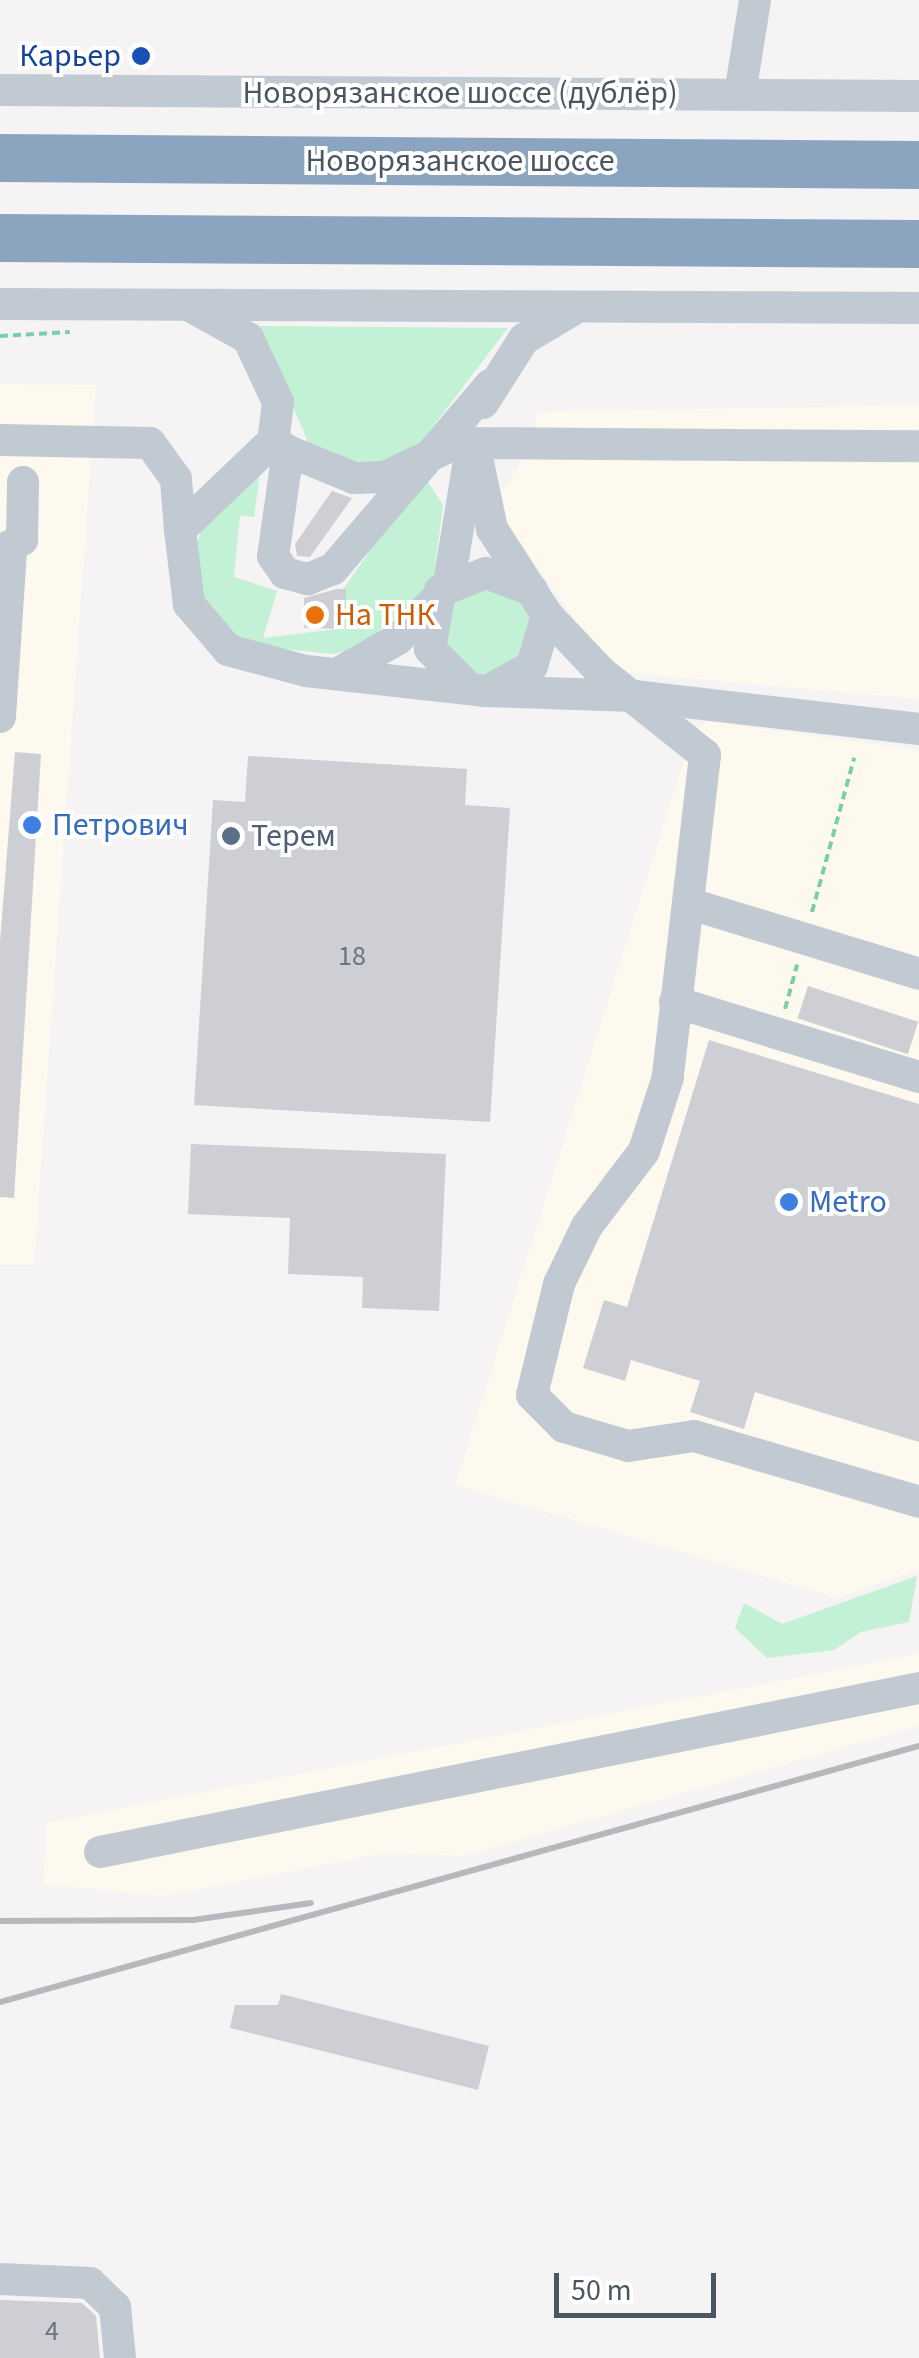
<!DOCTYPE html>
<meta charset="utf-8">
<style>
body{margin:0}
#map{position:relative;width:919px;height:2358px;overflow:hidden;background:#f5f3f3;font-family:"Source Sans 3",sans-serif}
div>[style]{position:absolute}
.commercial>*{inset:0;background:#fdf9ef}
.green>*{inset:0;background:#c3f1d5}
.building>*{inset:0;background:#cdcfd5;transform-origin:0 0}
.path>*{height:4px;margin-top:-2px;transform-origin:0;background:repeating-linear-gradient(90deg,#7ad0a6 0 8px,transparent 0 13px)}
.minor>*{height:32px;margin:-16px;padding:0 16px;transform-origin:16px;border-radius:16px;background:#c1cad2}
.highway>*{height:48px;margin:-24px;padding:0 24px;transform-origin:24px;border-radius:24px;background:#8ba5c1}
.rail>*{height:6px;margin:-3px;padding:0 3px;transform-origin:3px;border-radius:3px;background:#b5b8bd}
.dots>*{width:28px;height:28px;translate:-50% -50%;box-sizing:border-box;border:5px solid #fff;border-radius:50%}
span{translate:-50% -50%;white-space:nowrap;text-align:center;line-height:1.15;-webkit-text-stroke:8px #fff;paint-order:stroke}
.number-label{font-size:28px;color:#6b747e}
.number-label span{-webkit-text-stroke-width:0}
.transit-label{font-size:32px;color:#164399}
.right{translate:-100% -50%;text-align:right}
.street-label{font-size:32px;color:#4a5661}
.food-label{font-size:32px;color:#c56008}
.left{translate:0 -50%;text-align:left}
.shop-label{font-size:32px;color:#366cbe}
.service-label{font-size:32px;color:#4e5e75}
.scale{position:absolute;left:554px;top:2273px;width:162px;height:45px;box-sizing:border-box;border:5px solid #4a5661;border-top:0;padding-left:12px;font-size:30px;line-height:35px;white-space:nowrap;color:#4a5661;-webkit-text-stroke:8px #fff;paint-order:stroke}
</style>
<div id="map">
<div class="commercial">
<div style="clip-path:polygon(0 384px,96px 385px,34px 1265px,0 1265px)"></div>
<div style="clip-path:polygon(919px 405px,919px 699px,629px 673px,597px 651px,507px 524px,502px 491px,525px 457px,538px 412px)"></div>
<div style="clip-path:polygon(706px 721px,919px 750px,919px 1569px,837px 1598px,455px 1485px,691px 738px)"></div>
<div style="clip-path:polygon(919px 1654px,919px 1726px,464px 1856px,386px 1853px,162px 1896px,44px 1884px,46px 1823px)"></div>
</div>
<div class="green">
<div style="clip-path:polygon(259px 326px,508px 328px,415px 450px,380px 465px,313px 454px)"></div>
<div style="clip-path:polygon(260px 474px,254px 517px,240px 516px,234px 577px,277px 591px,263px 638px,345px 628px,340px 594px,423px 474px,443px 505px,433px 584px,360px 648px,333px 654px,243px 645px,223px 631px,198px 587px,194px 552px,209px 507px)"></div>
<div style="clip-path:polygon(483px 583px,524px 604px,530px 619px,516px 666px,475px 677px,446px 658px,446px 602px)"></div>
<div style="clip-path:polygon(917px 1576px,909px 1622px,861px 1632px,834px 1650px,767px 1658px,735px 1628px,744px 1603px,782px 1624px)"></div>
</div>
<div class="building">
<div style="clip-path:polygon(332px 491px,352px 498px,310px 557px,297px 556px,295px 544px)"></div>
<div style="clip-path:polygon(337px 589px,346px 589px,345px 629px,304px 628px,304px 598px)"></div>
<div style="clip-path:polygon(15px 752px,41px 754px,14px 1198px,0 1197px,0 942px)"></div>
<div style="clip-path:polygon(248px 756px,467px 769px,465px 805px,510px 808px,490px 1122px,194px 1105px,213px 800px,245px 802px)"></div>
<div style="left:808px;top:986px;width:116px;height:34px;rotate:18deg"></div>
<div style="clip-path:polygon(709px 1040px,919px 1104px,919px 1442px,755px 1392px,744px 1429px,690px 1412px,700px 1381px,631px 1360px,625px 1381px,583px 1368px,604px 1300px,627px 1307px)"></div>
<div style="clip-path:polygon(191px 1144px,446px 1154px,439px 1311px,362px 1308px,363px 1277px,288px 1274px,290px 1218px,188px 1214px)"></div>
<div style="clip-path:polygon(281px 1994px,489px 2046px,478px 2090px,230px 2028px,235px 2005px,278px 2005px)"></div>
<div style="clip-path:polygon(0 2300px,82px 2303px,96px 2316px,100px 2358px,0 2358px)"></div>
</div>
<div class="path">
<div style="left:0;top:336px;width:70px;rotate:-3.3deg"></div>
<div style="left:812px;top:912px;width:160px;rotate:-74.7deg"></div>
<div style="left:785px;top:1009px;width:46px;rotate:-74.7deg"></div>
</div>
<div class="minor">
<div style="left:0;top:90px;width:919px;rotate:0.37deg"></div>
<div style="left:740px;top:94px;width:95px;rotate:-80.9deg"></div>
<div style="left:0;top:304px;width:919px;rotate:0.25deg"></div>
<div style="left:190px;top:306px;width:66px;rotate:28.9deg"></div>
<div style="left:248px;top:338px;width:71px;rotate:64.9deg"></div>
<div style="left:278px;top:402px;width:39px;rotate:97deg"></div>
<div style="left:273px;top:441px;width:129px;rotate:136.3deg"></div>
<div style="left:180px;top:530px;width:75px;rotate:83.1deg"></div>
<div style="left:189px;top:604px;width:60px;rotate:49.7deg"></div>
<div style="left:228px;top:650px;width:81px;rotate:15.1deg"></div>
<div style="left:306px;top:671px;width:179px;rotate:6.4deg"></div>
<div style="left:484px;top:691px;width:150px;rotate:1.9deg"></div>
<div style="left:634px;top:696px;width:287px;rotate:6.6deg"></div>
<div style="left:483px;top:403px;width:76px;rotate:-57.4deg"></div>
<div style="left:524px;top:339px;width:55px;rotate:-30.8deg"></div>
<div style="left:0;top:440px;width:150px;rotate:1.1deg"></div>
<div style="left:150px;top:443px;width:44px;rotate:54.2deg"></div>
<div style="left:176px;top:479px;width:51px;rotate:85.5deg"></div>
<div style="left:273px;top:441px;width:18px;rotate:34deg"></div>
<div style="left:288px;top:451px;width:106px;rotate:98.1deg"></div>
<div style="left:273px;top:556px;width:21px;rotate:55deg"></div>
<div style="left:285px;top:573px;width:24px;rotate:15deg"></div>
<div style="left:308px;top:579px;width:27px;rotate:-22deg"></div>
<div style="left:333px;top:569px;width:242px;rotate:-49.5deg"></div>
<div style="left:474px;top:443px;width:88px;rotate:78.2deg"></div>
<div style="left:492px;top:529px;width:102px;rotate:57.4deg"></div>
<div style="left:547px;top:615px;width:79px;rotate:46.5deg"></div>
<div style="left:601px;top:672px;width:133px;rotate:38.6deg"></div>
<div style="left:705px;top:755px;width:324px;rotate:96.6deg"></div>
<div style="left:668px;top:1077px;width:78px;rotate:108deg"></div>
<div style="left:644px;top:1151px;width:94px;rotate:127.2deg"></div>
<div style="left:587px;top:1226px;width:64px;rotate:115.8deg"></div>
<div style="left:559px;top:1284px;width:114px;rotate:103.7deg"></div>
<div style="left:532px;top:1395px;width:45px;rotate:45deg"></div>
<div style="left:564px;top:1427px;width:67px;rotate:16.5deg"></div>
<div style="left:628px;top:1446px;width:67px;rotate:-8.6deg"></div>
<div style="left:694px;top:1436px;width:234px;rotate:16.3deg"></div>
<div style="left:288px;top:451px;width:71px;rotate:22.2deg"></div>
<div style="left:354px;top:478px;width:31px;rotate:-2deg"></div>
<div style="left:385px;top:477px;width:80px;rotate:-25.3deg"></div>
<div style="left:457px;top:443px;width:462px;rotate:0.4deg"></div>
<div style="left:0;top:551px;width:25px;rotate:-27deg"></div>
<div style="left:22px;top:540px;width:58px;rotate:-89deg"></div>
<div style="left:449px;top:583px;width:130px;rotate:-80.7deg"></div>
<div style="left:337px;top:674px;width:70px;rotate:-29.8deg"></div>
<div style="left:398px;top:639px;width:52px;rotate:-46.5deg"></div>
<div style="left:468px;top:687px;width:54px;rotate:-135deg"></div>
<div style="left:430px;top:649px;width:59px;rotate:-80.2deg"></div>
<div style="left:440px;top:591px;width:49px;rotate:-21.4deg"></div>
<div style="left:486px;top:573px;width:49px;rotate:20.3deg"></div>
<div style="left:493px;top:688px;width:45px;rotate:-29.4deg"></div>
<div style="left:532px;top:666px;width:53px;rotate:-73.6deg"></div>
<div style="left:0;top:717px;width:166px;rotate:-86.2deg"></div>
<div style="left:694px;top:905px;width:235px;rotate:17deg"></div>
<div style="left:675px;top:1002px;width:255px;rotate:17.1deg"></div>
<div style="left:100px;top:1852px;width:835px;rotate:-11.32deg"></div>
<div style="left:0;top:2279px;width:90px;rotate:2.5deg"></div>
<div style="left:90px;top:2283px;width:35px;rotate:44deg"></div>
<div style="left:115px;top:2307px;width:51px;rotate:84.4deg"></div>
</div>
<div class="highway">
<div style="left:0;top:158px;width:919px;rotate:0.44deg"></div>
<div style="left:0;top:238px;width:919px;rotate:0.37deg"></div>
</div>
<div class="rail">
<div style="left:0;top:1921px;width:193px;rotate:-0.3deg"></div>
<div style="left:193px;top:1920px;width:119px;rotate:-8.2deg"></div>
<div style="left:0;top:2002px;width:954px;rotate:-15.57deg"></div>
</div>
<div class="dots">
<div style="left:141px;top:56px;background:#1a4fb4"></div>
<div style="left:315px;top:615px;background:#e8710a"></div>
<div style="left:32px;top:825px;background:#3f7fe0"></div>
<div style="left:231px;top:836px;background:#5c6f8a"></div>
<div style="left:789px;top:1202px;background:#3f7fe0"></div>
</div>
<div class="number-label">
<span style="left:352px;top:956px">18</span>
<span style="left:52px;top:2331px">4</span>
</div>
<div class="transit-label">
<span class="right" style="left:121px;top:56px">Карьер</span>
</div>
<div class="street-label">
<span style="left:460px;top:93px">Новорязанское шоссе (дублёр)</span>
<span style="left:460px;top:161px">Новорязанское шоссе</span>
</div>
<div class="food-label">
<span class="left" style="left:335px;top:615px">На ТНК</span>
</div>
<div class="shop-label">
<span class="left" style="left:52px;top:825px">Петрович</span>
<span class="left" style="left:809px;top:1202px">Metro</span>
</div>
<div class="service-label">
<span class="left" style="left:251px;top:836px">Терем</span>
</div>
<div class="scale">50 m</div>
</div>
